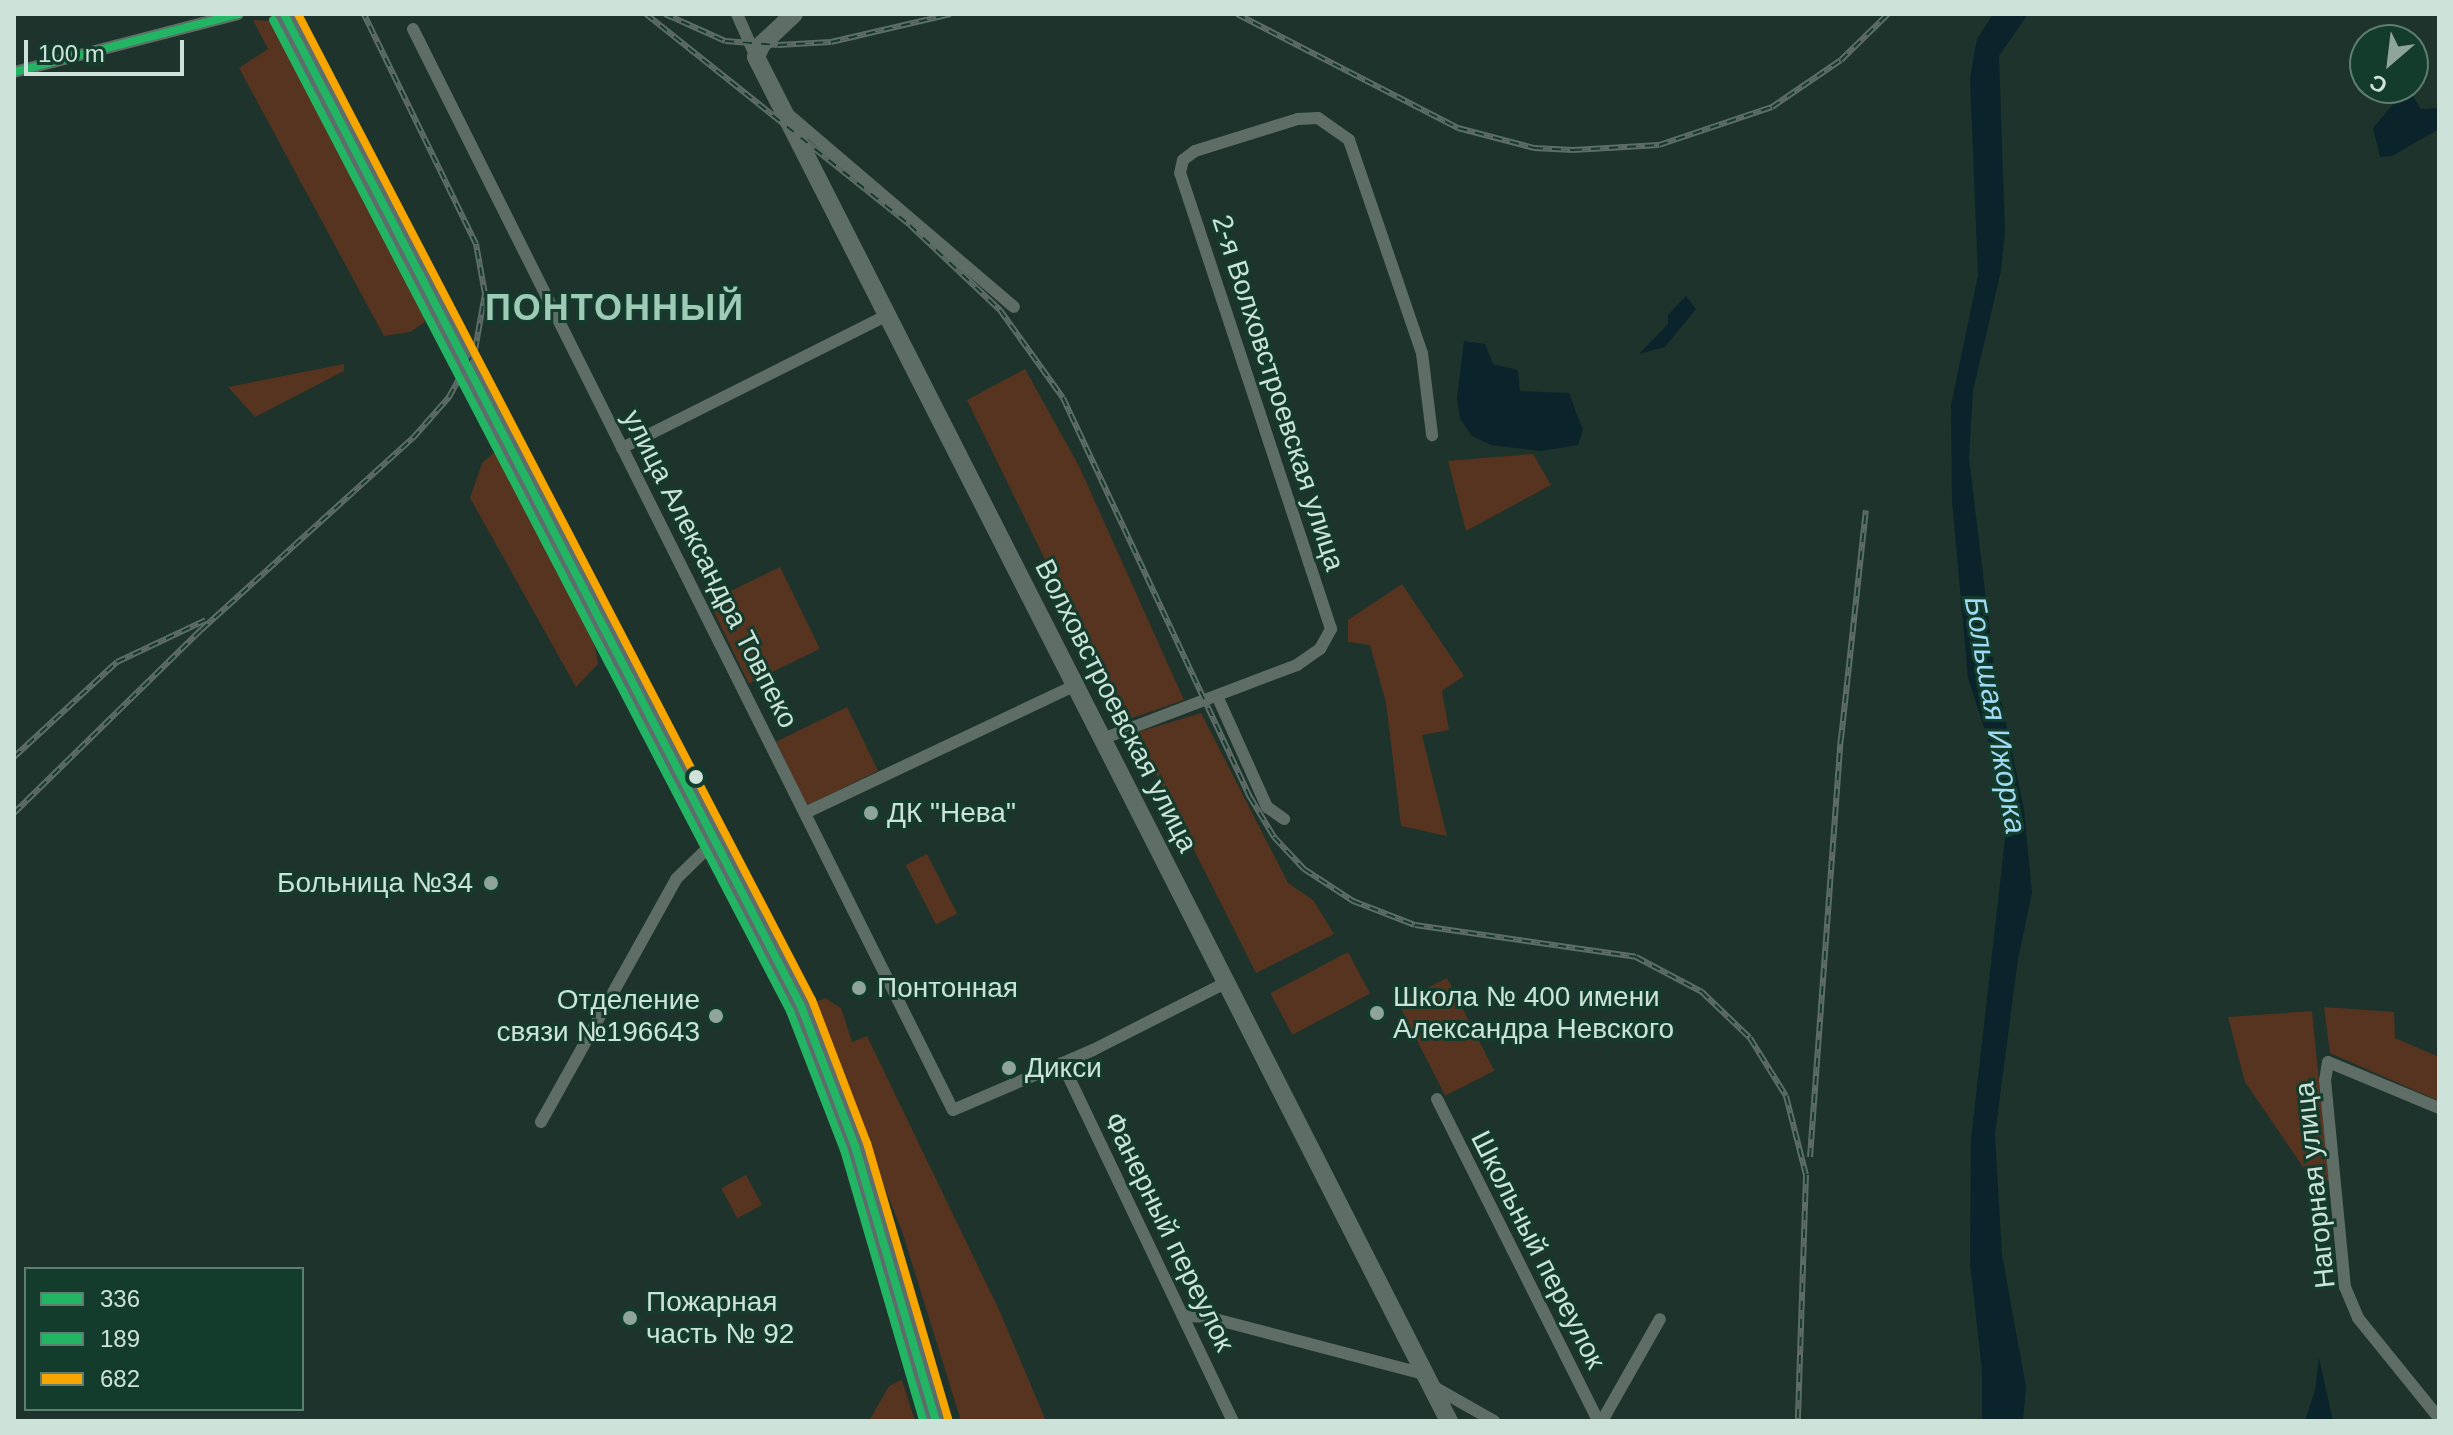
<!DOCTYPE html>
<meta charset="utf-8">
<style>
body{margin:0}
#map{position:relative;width:2453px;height:1435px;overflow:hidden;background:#1d332b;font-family:Arial,sans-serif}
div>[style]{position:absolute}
.green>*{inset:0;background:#573420;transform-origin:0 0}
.water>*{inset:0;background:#0b242b}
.street>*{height:12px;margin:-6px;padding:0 6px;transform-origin:6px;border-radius:6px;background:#5e6e66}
.secondary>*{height:18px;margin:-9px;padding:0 9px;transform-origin:9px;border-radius:9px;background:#5e6e66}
.primary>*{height:20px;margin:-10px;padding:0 10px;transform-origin:10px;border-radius:10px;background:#5e6d6c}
.rail>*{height:6px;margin-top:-3px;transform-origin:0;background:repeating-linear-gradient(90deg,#143c2d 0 9px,#5e6d67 0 18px);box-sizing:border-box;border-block:2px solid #5e6d67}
.bus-1>*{height:8px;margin:-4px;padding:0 4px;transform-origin:4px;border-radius:4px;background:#21b564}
.bus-2>*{height:8px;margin:-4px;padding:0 4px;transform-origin:4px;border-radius:4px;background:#21b564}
.bus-3>*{height:8px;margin:-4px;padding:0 4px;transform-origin:4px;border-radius:4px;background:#f7a600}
.dots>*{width:22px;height:22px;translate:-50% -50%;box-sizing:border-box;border:4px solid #143c2d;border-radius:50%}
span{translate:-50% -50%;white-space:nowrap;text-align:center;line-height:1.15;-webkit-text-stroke:6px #143c2d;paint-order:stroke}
.street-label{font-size:28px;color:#cde2d8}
.poi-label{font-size:28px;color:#cde2d8}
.left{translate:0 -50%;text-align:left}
.right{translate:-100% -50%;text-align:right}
.water-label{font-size:30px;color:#9fdbf4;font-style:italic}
.district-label{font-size:36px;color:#9fcab6;font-weight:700;letter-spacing:2px}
.frame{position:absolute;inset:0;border:16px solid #cde2d8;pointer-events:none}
.legend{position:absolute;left:24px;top:1267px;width:280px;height:144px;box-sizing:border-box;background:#143c2d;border:2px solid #5e7e71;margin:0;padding:10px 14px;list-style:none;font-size:24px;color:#cde2d8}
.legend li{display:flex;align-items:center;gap:16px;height:40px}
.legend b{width:40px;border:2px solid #5e7e71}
.north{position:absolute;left:2349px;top:24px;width:80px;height:80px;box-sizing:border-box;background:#143c2d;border:2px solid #5e7e71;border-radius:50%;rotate:208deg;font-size:22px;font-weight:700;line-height:32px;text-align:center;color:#cde2d8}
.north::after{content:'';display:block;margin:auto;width:28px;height:36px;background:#8fa59b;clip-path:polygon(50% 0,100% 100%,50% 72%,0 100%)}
.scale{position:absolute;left:24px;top:40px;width:160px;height:36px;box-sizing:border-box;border:4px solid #cde2d8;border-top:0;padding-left:10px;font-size:24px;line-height:28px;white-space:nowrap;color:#cde2d8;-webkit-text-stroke:6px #143c2d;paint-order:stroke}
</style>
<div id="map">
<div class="green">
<div style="clip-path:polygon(253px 20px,272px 21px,281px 32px,423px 304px,425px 322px,410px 332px,384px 336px,239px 68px,268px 49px)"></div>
<div style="clip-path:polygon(344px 364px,344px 371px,255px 417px,228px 387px)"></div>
<div style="clip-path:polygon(1025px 369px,1079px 466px,1184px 700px,1124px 721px,967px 400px)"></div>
<div style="clip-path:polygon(498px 449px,595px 646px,598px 664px,576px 687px,470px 498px,482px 463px)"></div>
<div style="clip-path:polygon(1533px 454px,1551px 485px,1466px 531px,1448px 461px)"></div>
<div style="left:780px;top:567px;width:91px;height:79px;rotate:64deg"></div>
<div style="clip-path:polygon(1402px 584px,1464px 676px,1442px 691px,1449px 730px,1422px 735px,1447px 836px,1401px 826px,1386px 703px,1370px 645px,1348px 642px,1348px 620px)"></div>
<div style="left:847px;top:707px;width:71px;height:79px;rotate:64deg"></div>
<div style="clip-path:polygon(1201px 713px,1288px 883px,1313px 900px,1334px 934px,1256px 973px,1135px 733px)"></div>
<div style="left:927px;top:854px;width:67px;height:24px;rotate:63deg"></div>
<div style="left:1348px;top:952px;width:47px;height:88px;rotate:62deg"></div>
<div style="left:1447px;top:978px;width:104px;height:55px;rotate:63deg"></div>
<div style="clip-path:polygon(825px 998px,841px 1008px,852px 1042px,867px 1036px,1000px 1312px,1046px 1421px,961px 1421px,902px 1231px,811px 1004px)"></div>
<div style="clip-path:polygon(2324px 1007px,2394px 1012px,2395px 1038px,2439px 1057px,2439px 1101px,2330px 1053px)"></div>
<div style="clip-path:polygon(2312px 1011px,2329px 1181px,2314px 1183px,2245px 1082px,2228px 1017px)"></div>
<div style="left:746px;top:1175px;width:34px;height:28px;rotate:62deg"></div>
<div style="clip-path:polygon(902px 1380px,915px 1421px,869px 1421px,889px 1386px)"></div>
</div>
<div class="water">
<div style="clip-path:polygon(1993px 14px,2028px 14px,1999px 56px,2005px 232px,2001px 271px,1973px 391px,1969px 458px,1994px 666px,2024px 810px,2032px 893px,2018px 959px,1995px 1134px,2002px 1255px,2026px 1387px,2023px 1421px,1982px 1421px,1982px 1370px,1970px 1263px,1971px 1139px,2006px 831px,1993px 755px,1968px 678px,1952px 501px,1951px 405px,1978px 275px,1970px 78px,1977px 39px)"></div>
<div style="clip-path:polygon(2411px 93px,2421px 109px,2439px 108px,2439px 129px,2392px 156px,2380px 157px,2373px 128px,2401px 95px)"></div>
<div style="clip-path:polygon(1686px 296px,1696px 309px,1665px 347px,1639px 354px,1668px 324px,1668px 315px)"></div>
<div style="clip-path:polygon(1464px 341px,1485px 344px,1493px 364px,1518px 370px,1520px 391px,1569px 393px,1583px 430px,1578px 445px,1541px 451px,1491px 445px,1472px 436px,1460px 419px,1457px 398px)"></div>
<div style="clip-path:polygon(2319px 1358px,2333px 1421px,2305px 1421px,2315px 1390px)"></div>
</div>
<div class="street">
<div style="left:737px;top:14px;width:47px;rotate:66.2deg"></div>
<div style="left:413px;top:29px;width:1208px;rotate:63.46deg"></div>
<div style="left:953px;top:1110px;width:152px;rotate:-23.2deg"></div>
<div style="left:1093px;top:1050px;width:148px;rotate:-26.9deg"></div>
<div style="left:14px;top:72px;width:231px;rotate:-14.5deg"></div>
<div style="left:788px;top:114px;width:297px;rotate:40.5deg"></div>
<div style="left:622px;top:448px;width:295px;rotate:-26.6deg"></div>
<div style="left:1218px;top:698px;width:120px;rotate:65.8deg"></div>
<div style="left:1267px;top:807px;width:21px;rotate:35deg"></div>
<div style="left:1102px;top:739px;width:209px;rotate:-20.8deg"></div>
<div style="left:1297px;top:665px;width:28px;rotate:-35deg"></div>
<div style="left:1320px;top:649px;width:23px;rotate:-61deg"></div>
<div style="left:1331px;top:629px;width:480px;rotate:-108.3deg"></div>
<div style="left:1180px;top:173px;width:13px;rotate:-77deg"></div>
<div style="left:1183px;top:160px;width:15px;rotate:-37deg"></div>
<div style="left:1195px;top:151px;width:108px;rotate:-17.3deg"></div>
<div style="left:1298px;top:119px;width:20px;rotate:-3deg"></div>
<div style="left:1318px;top:118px;width:38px;rotate:35deg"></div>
<div style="left:1349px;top:140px;width:225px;rotate:71.1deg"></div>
<div style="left:1422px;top:353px;width:83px;rotate:83deg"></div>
<div style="left:805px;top:813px;width:297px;rotate:-25.3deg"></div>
<div style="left:1062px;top:1063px;width:397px;rotate:64.5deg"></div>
<div style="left:1437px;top:1099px;width:360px;rotate:63.4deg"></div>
<div style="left:2439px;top:1108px;width:120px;rotate:-157.5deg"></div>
<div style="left:2328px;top:1062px;width:18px;rotate:99deg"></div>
<div style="left:2325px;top:1080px;width:208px;rotate:84.5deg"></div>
<div style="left:2345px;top:1287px;width:34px;rotate:67deg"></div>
<div style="left:2358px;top:1318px;width:129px;rotate:51deg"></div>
<div style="left:541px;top:1122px;width:278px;rotate:-60.9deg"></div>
<div style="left:676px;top:879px;width:57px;rotate:-44.3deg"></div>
<div style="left:1183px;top:1316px;width:24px;rotate:2deg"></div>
<div style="left:1207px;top:1317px;width:225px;rotate:14.7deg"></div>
<div style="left:1434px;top:1387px;width:69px;rotate:29.5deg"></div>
<div style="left:1602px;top:1421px;width:117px;rotate:-60.4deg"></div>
</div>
<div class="secondary">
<div style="left:794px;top:14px;width:44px;rotate:136.8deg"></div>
<div style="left:762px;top:44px;width:14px;rotate:115deg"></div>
<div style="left:756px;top:57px;width:1530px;rotate:63.07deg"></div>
</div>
<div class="primary">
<div style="left:284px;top:14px;width:1119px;rotate:62.47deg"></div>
<div style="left:801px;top:1006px;width:150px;rotate:68.9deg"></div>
<div style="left:855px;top:1146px;width:287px;rotate:73.6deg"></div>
</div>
<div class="rail">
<div style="left:646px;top:14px;width:338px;rotate:38.6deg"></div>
<div style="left:910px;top:225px;width:124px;rotate:43.4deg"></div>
<div style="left:1000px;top:310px;width:108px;rotate:54.4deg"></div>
<div style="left:1063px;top:398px;width:441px;rotate:64.9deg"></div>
<div style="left:1250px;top:797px;width:47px;rotate:59deg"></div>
<div style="left:1274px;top:837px;width:44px;rotate:46.8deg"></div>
<div style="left:1304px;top:869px;width:59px;rotate:33.1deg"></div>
<div style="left:1353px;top:901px;width:66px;rotate:21.2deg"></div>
<div style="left:1415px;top:925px;width:223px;rotate:8.2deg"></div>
<div style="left:1636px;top:957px;width:75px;rotate:27.9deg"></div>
<div style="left:1702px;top:992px;width:66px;rotate:43.8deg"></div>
<div style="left:1750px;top:1038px;width:68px;rotate:58.2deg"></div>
<div style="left:1786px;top:1096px;width:81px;rotate:75.8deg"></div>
<div style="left:1806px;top:1175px;width:246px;rotate:91.9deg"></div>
<div style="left:665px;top:14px;width:66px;rotate:24.2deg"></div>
<div style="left:725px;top:41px;width:53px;rotate:4.3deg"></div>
<div style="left:778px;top:45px;width:53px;rotate:-3.2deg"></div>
<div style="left:831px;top:42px;width:123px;rotate:-13.1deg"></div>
<div style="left:1237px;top:14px;width:249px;rotate:27.3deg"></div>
<div style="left:1458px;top:128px;width:79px;rotate:14.7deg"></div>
<div style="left:1534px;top:148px;width:39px;rotate:3deg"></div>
<div style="left:1573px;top:150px;width:86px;rotate:-3.3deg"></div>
<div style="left:1659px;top:145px;width:119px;rotate:-18.6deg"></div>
<div style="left:1772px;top:107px;width:83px;rotate:-34.3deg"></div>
<div style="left:1841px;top:60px;width:66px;rotate:-44.4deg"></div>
<div style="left:14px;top:757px;width:140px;rotate:-42.7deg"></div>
<div style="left:117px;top:662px;width:98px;rotate:-25.3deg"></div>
<div style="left:14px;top:813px;width:262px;rotate:-44.4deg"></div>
<div style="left:201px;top:630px;width:286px;rotate:-42.2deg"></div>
<div style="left:413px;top:438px;width:55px;rotate:-48.7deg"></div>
<div style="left:449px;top:397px;width:54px;rotate:-61deg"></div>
<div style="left:475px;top:350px;width:57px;rotate:-79.9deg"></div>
<div style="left:485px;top:294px;width:51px;rotate:-100.2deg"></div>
<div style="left:476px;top:244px;width:256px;rotate:-116deg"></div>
<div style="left:1810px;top:1157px;width:419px;rotate:-85.8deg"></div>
<div style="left:1841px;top:739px;width:230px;rotate:-83.8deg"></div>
</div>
<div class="bus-1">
<div style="left:284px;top:14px;width:1119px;rotate:62.47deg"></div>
<div style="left:801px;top:1006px;width:150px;rotate:68.9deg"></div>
<div style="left:855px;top:1146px;width:287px;rotate:73.6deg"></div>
<div style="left:14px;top:72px;width:231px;rotate:-14.5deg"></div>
</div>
<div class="bus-2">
<div style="left:273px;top:20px;width:1118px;rotate:62.45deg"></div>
<div style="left:790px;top:1011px;width:149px;rotate:68.8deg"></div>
<div style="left:844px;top:1150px;width:282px;rotate:73.7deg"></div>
</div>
<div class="bus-3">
<div style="left:298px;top:14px;width:1112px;rotate:62.47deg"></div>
<div style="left:812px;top:1000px;width:153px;rotate:69deg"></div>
<div style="left:867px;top:1143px;width:287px;rotate:73.6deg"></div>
</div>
<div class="dots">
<div style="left:696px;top:777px;background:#cde2d8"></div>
<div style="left:871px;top:813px;background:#8fa59b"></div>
<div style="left:491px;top:883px;background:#8fa59b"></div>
<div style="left:859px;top:988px;background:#8fa59b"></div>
<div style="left:1377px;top:1013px;background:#8fa59b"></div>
<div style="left:716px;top:1016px;background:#8fa59b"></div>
<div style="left:1009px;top:1068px;background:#8fa59b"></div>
<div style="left:630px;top:1318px;background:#8fa59b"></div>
</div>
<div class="street-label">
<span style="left:1278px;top:393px;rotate:72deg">2-я Волховстроевская улица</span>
<span style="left:710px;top:569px;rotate:63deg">улица Александра Товпеко</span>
<span style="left:1116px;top:706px;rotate:63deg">Волховстроевская улица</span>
<span style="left:2315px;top:1185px;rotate:-96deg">Нагорная улица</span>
<span style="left:1169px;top:1232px;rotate:64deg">Фанерный переулок</span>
<span style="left:1538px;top:1250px;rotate:63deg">Школьный переулок</span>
</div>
<div class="poi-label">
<span class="left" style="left:887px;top:813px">ДК "Нева"</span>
<span class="right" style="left:473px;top:883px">Больница №34</span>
<span class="left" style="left:877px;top:988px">Понтонная</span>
<span class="left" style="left:1393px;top:1013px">Школа № 400 имени<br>Александра Невского</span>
<span class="right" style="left:700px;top:1016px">Отделение<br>связи №196643</span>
<span class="left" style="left:1025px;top:1068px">Дикси</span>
<span class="left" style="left:646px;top:1318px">Пожарная<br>часть № 92</span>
</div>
<div class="water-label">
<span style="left:1995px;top:715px;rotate:80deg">Большая Ижорка</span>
</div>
<div class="district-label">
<span style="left:615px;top:308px">ПОНТОННЫЙ</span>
</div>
<div class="frame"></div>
<ul class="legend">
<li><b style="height:10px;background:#21b564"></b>336</li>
<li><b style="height:10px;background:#21b564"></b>189</li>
<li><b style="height:10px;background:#f7a600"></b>682</li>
</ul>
<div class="north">С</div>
<div class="scale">100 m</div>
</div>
